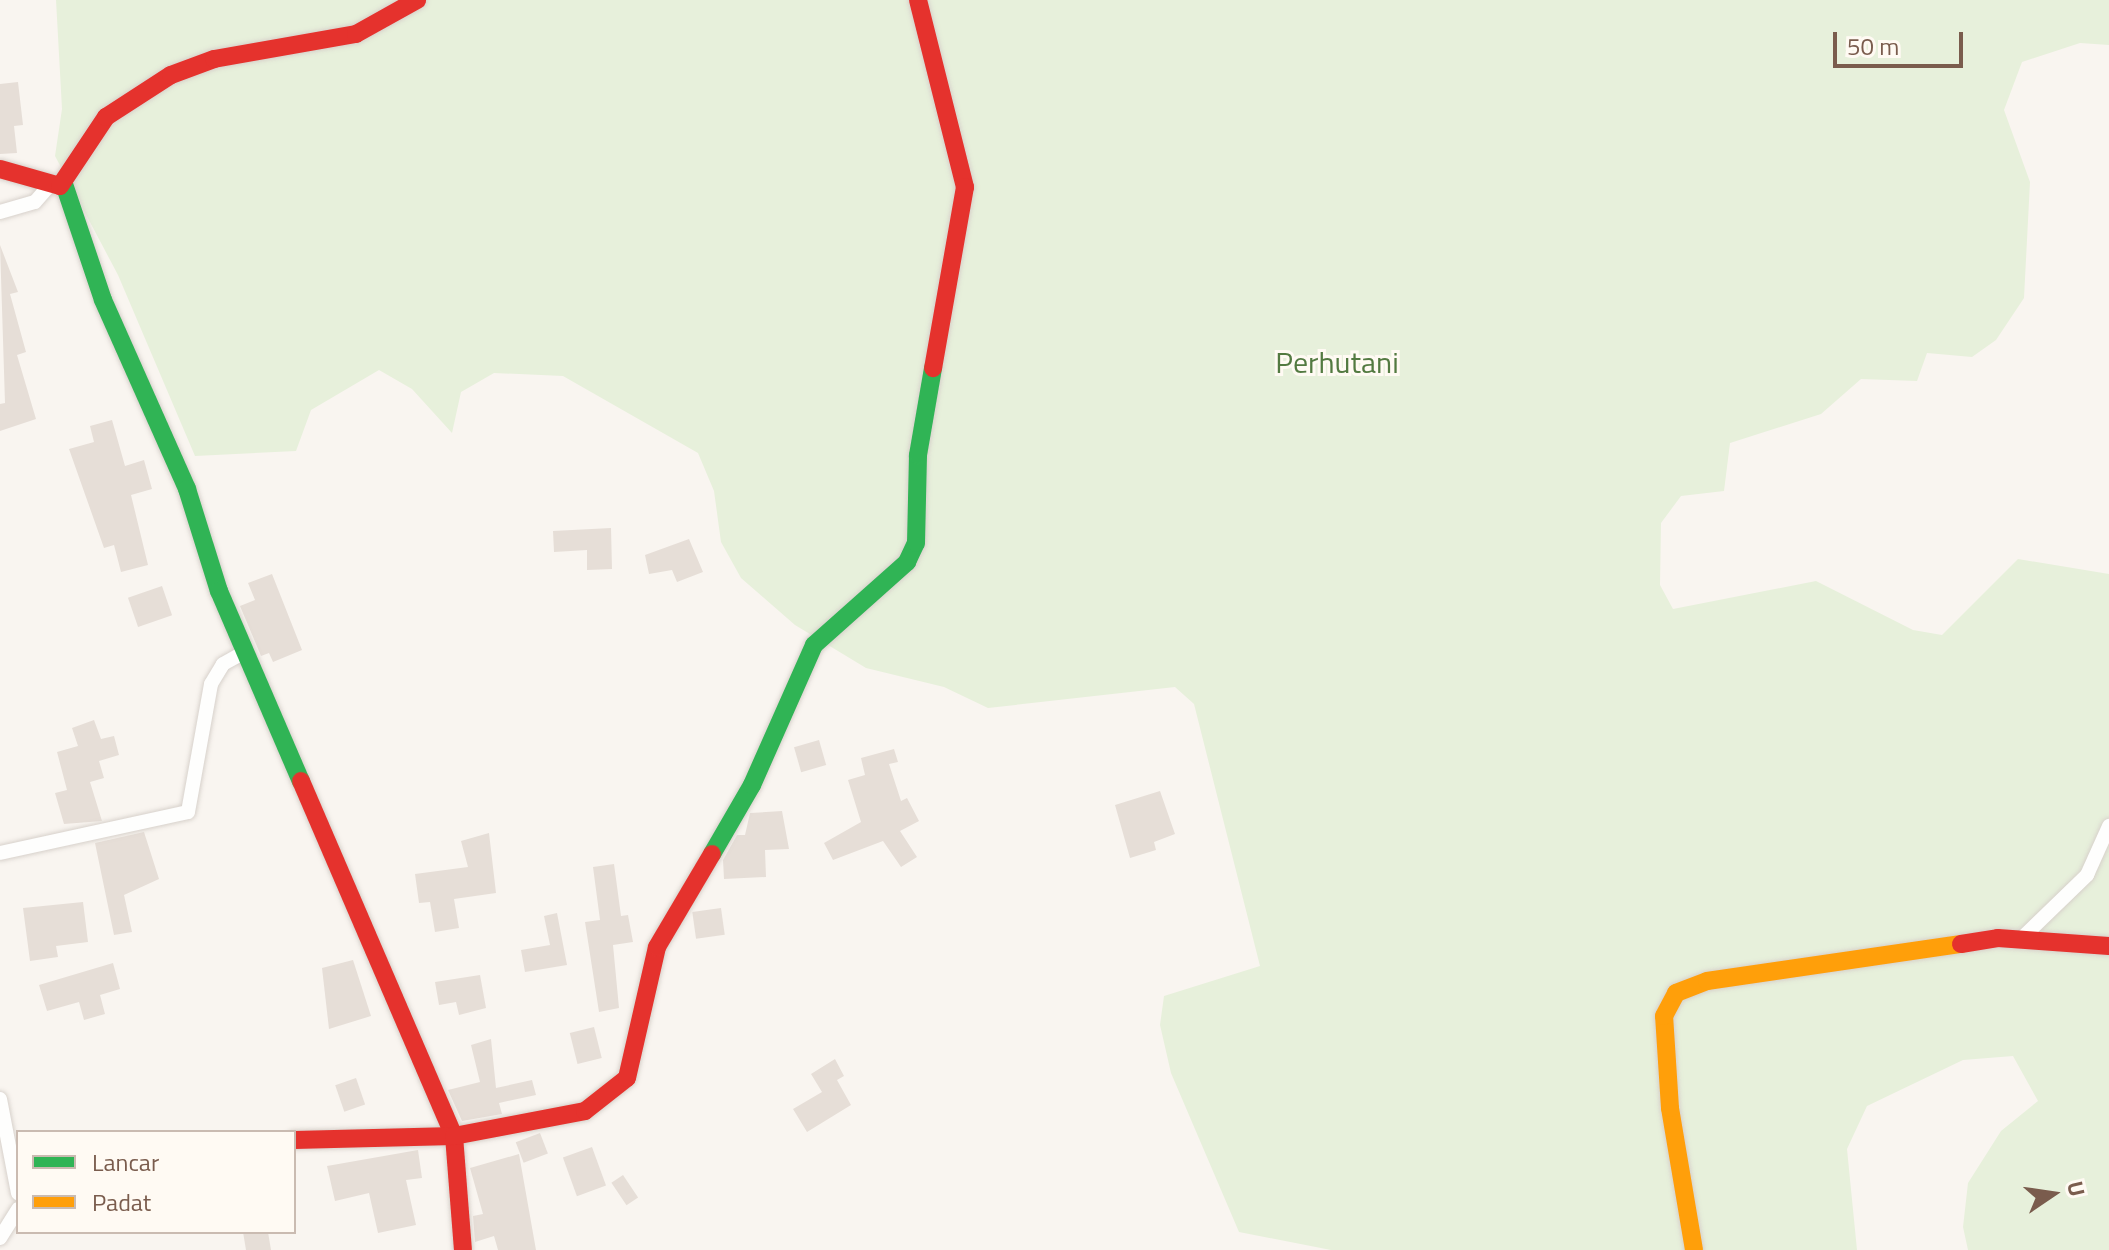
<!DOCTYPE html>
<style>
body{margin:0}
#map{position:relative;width:2109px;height:1250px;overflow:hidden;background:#f9f5f0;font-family:"Titillium Web",sans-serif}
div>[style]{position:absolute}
.green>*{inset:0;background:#e7f0db}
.building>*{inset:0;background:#e6ded7;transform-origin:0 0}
.roads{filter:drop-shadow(0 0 2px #d7d1cb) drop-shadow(0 0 2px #d7d1cb)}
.street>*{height:14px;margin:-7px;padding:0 7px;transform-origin:7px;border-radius:7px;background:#fefefd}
.fast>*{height:18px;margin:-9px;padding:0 9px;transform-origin:9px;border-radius:9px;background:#30b455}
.slow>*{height:18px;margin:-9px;padding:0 9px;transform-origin:9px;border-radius:9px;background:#ff9f0a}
.jam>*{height:18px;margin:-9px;padding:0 9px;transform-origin:9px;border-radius:9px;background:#e5322d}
span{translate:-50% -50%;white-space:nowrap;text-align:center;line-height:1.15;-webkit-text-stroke:6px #fffaf3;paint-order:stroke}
.park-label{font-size:30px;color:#537a41}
.legend{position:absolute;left:16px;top:1130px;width:280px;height:104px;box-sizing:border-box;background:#fffaf3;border:2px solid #cabbb1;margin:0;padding:10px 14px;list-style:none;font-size:24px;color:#7a5c4d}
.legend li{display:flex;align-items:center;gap:16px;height:40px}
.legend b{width:40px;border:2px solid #cabbb1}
.north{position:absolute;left:2013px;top:1154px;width:80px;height:80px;-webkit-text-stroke:6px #fffaf3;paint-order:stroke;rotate:77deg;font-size:22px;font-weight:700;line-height:32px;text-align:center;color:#7a5c4d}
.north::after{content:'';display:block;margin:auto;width:28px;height:36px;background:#7a5c4d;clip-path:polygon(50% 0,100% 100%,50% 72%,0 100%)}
.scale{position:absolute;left:1833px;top:32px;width:130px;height:36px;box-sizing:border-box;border:4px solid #7a5c4d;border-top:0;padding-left:10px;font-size:24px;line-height:28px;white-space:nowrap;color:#7a5c4d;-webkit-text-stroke:6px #fffaf3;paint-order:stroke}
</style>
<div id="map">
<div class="green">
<div style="clip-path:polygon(56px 0,2109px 0,2109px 45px,2080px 43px,2022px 62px,2004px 110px,2030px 182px,2024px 298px,1996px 340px,1972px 357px,1927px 353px,1917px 381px,1861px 379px,1821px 414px,1730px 443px,1724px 491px,1681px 496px,1661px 523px,1660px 585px,1673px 609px,1816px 581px,1913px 630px,1942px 635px,2018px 559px,2109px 574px,2109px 1250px,1968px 1250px,1963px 1227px,1968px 1183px,2001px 1131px,2038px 1101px,2013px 1056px,1963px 1060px,1867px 1106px,1847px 1149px,1857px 1250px,1331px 1250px,1239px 1232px,1171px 1073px,1160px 1025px,1164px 996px,1260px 966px,1194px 704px,1175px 687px,988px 708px,944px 687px,866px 668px,795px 625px,741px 578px,721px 542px,714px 491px,698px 453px,563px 376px,494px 373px,461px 392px,452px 433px,412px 389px,379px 370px,311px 410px,296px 451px,195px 456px,118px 275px,55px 156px,62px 109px)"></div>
</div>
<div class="building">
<div style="clip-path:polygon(18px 82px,23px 125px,14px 126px,17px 153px,0 154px,0 84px)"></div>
<div style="clip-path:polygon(0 245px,18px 292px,10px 294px,26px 352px,17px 355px,36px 419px,0 431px,0 404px,5px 403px)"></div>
<div style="clip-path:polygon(112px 420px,125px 466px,144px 460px,152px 489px,131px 495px,148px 565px,121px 572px,114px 545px,104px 548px,69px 449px,94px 442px,90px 426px)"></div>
<div style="clip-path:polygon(611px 528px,612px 569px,587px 570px,587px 550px,554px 552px,553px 531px)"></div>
<div style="clip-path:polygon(689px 539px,703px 572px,677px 582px,672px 570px,649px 574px,645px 555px)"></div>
<div style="clip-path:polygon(272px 574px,302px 650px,273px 662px,269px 653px,261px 656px,240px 606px,255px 600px,248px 583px)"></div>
<div style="left:162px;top:586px;width:31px;height:36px;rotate:71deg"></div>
<div style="clip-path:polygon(94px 720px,101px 739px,114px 736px,119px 755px,99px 761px,104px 778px,90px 782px,102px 821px,64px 824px,55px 793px,67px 790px,57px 752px,78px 746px,72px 728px)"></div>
<div style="left:819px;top:740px;width:26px;height:26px;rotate:74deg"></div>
<div style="clip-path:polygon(894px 749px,898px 762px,889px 764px,901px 801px,907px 798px,919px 821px,900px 831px,917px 857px,901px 867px,883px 841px,833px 860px,824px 843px,861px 822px,848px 780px,865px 775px,861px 758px)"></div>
<div style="clip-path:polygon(1160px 791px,1175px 834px,1154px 842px,1156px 850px,1130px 858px,1115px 805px)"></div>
<div style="clip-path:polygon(782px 811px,789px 849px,765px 850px,766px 877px,724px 879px,723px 860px,737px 835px,745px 835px,750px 813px)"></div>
<div style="clip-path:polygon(144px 832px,159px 879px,124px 895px,132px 932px,114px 935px,95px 843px)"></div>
<div style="clip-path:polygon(489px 833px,496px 893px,454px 899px,459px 928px,435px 932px,430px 902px,419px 903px,415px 874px,468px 867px,461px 841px)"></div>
<div style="clip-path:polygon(614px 864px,621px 916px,628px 915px,633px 942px,613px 945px,619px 1008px,599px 1012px,585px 922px,600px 920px,593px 867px)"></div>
<div style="clip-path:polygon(83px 902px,88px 942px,56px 946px,58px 957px,30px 961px,23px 908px)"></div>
<div style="left:721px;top:908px;width:27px;height:29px;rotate:82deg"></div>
<div style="clip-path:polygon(557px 913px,567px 965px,525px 972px,521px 950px,550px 945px,544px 916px)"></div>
<div style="clip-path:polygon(353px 960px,371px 1016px,329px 1029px,322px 968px)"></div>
<div style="clip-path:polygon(113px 963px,120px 989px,100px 995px,105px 1014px,84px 1020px,79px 1002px,47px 1011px,39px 985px)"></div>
<div style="clip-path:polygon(480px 975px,486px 1008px,459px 1015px,456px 1002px,439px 1005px,435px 982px)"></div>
<div style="left:594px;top:1027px;width:32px;height:25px;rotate:76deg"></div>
<div style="clip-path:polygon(491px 1039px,496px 1088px,532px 1080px,536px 1095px,499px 1103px,502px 1114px,462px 1121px,448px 1090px,480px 1082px,471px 1045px)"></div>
<div style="clip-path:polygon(835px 1059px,844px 1076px,837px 1080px,851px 1105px,807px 1132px,793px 1109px,822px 1092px,811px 1074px)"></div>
<div style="left:356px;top:1078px;width:28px;height:22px;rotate:71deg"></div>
<div style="left:540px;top:1133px;width:22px;height:26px;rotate:69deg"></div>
<div style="left:592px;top:1147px;width:41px;height:31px;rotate:70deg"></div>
<div style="clip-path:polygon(418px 1150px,422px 1178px,406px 1180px,416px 1225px,378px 1233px,369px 1193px,335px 1201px,327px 1166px)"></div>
<div style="clip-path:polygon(519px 1154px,536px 1250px,498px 1250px,494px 1236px,475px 1242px,473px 1216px,483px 1214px,470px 1168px)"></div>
<div style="left:623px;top:1175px;width:27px;height:14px;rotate:56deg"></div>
<div style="clip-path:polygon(243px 1232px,268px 1232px,271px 1250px,246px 1250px)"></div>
</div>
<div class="roads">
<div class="street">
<div style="left:0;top:212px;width:36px;rotate:-16deg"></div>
<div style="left:35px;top:202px;width:23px;rotate:-49deg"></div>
<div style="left:0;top:853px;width:192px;rotate:-12.3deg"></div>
<div style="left:188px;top:812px;width:130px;rotate:-79.8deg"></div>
<div style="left:211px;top:684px;width:23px;rotate:-59deg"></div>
<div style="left:223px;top:664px;width:25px;rotate:-29deg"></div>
<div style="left:2022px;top:938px;width:91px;rotate:-44.1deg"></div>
<div style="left:2087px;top:875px;width:54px;rotate:-65.8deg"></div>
<div style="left:0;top:1099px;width:96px;rotate:79.2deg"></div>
<div style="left:0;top:1238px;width:34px;rotate:-58deg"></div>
</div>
<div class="fast">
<div style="left:64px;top:184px;width:122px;rotate:71.4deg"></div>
<div style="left:103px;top:300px;width:207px;rotate:66deg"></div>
<div style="left:187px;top:489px;width:107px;rotate:72.6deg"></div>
<div style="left:219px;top:591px;width:207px;rotate:66.7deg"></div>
<div style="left:712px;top:854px;width:80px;rotate:-59.9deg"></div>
<div style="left:752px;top:785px;width:153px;rotate:-66.1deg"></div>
<div style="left:814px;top:645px;width:125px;rotate:-41.7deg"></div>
<div style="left:907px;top:562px;width:21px;rotate:-65deg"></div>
<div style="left:916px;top:543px;width:88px;rotate:-88.7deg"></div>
<div style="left:918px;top:455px;width:88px;rotate:-80.2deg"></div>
</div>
<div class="slow">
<div style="left:1694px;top:1250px;width:144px;rotate:-99.6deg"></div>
<div style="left:1670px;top:1108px;width:92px;rotate:-93.7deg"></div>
<div style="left:1664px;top:1016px;width:26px;rotate:-62deg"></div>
<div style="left:1676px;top:993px;width:33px;rotate:-21deg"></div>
<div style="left:1707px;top:981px;width:257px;rotate:-8.3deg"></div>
</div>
<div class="jam">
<div style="left:918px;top:0;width:193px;rotate:75.9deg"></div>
<div style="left:965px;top:187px;width:184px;rotate:100deg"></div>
<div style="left:0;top:169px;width:62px;rotate:15.8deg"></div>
<div style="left:60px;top:186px;width:83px;rotate:-56.3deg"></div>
<div style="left:106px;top:117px;width:77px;rotate:-32.9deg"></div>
<div style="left:171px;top:75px;width:46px;rotate:-20.4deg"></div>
<div style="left:214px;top:59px;width:144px;rotate:-10deg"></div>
<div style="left:356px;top:34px;width:70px;rotate:-29.1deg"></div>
<div style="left:301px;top:781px;width:387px;rotate:66.7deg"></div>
<div style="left:454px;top:1136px;width:114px;rotate:85.5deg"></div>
<div style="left:1961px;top:944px;width:37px;rotate:-9deg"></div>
<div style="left:1998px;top:938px;width:111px;rotate:4.1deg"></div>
<div style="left:294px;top:1140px;width:160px;rotate:-1.4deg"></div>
<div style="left:454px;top:1136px;width:133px;rotate:-10.8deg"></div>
<div style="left:585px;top:1111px;width:53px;rotate:-38.2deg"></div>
<div style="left:627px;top:1078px;width:134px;rotate:-77.1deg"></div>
<div style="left:657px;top:947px;width:108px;rotate:-59.4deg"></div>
</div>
</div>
<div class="park-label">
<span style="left:1337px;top:362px">Perhutani</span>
</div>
<ul class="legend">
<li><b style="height:10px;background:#30b455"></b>Lancar</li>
<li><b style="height:10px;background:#ff9f0a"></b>Padat</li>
</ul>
<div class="north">U</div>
<div class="scale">50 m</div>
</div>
